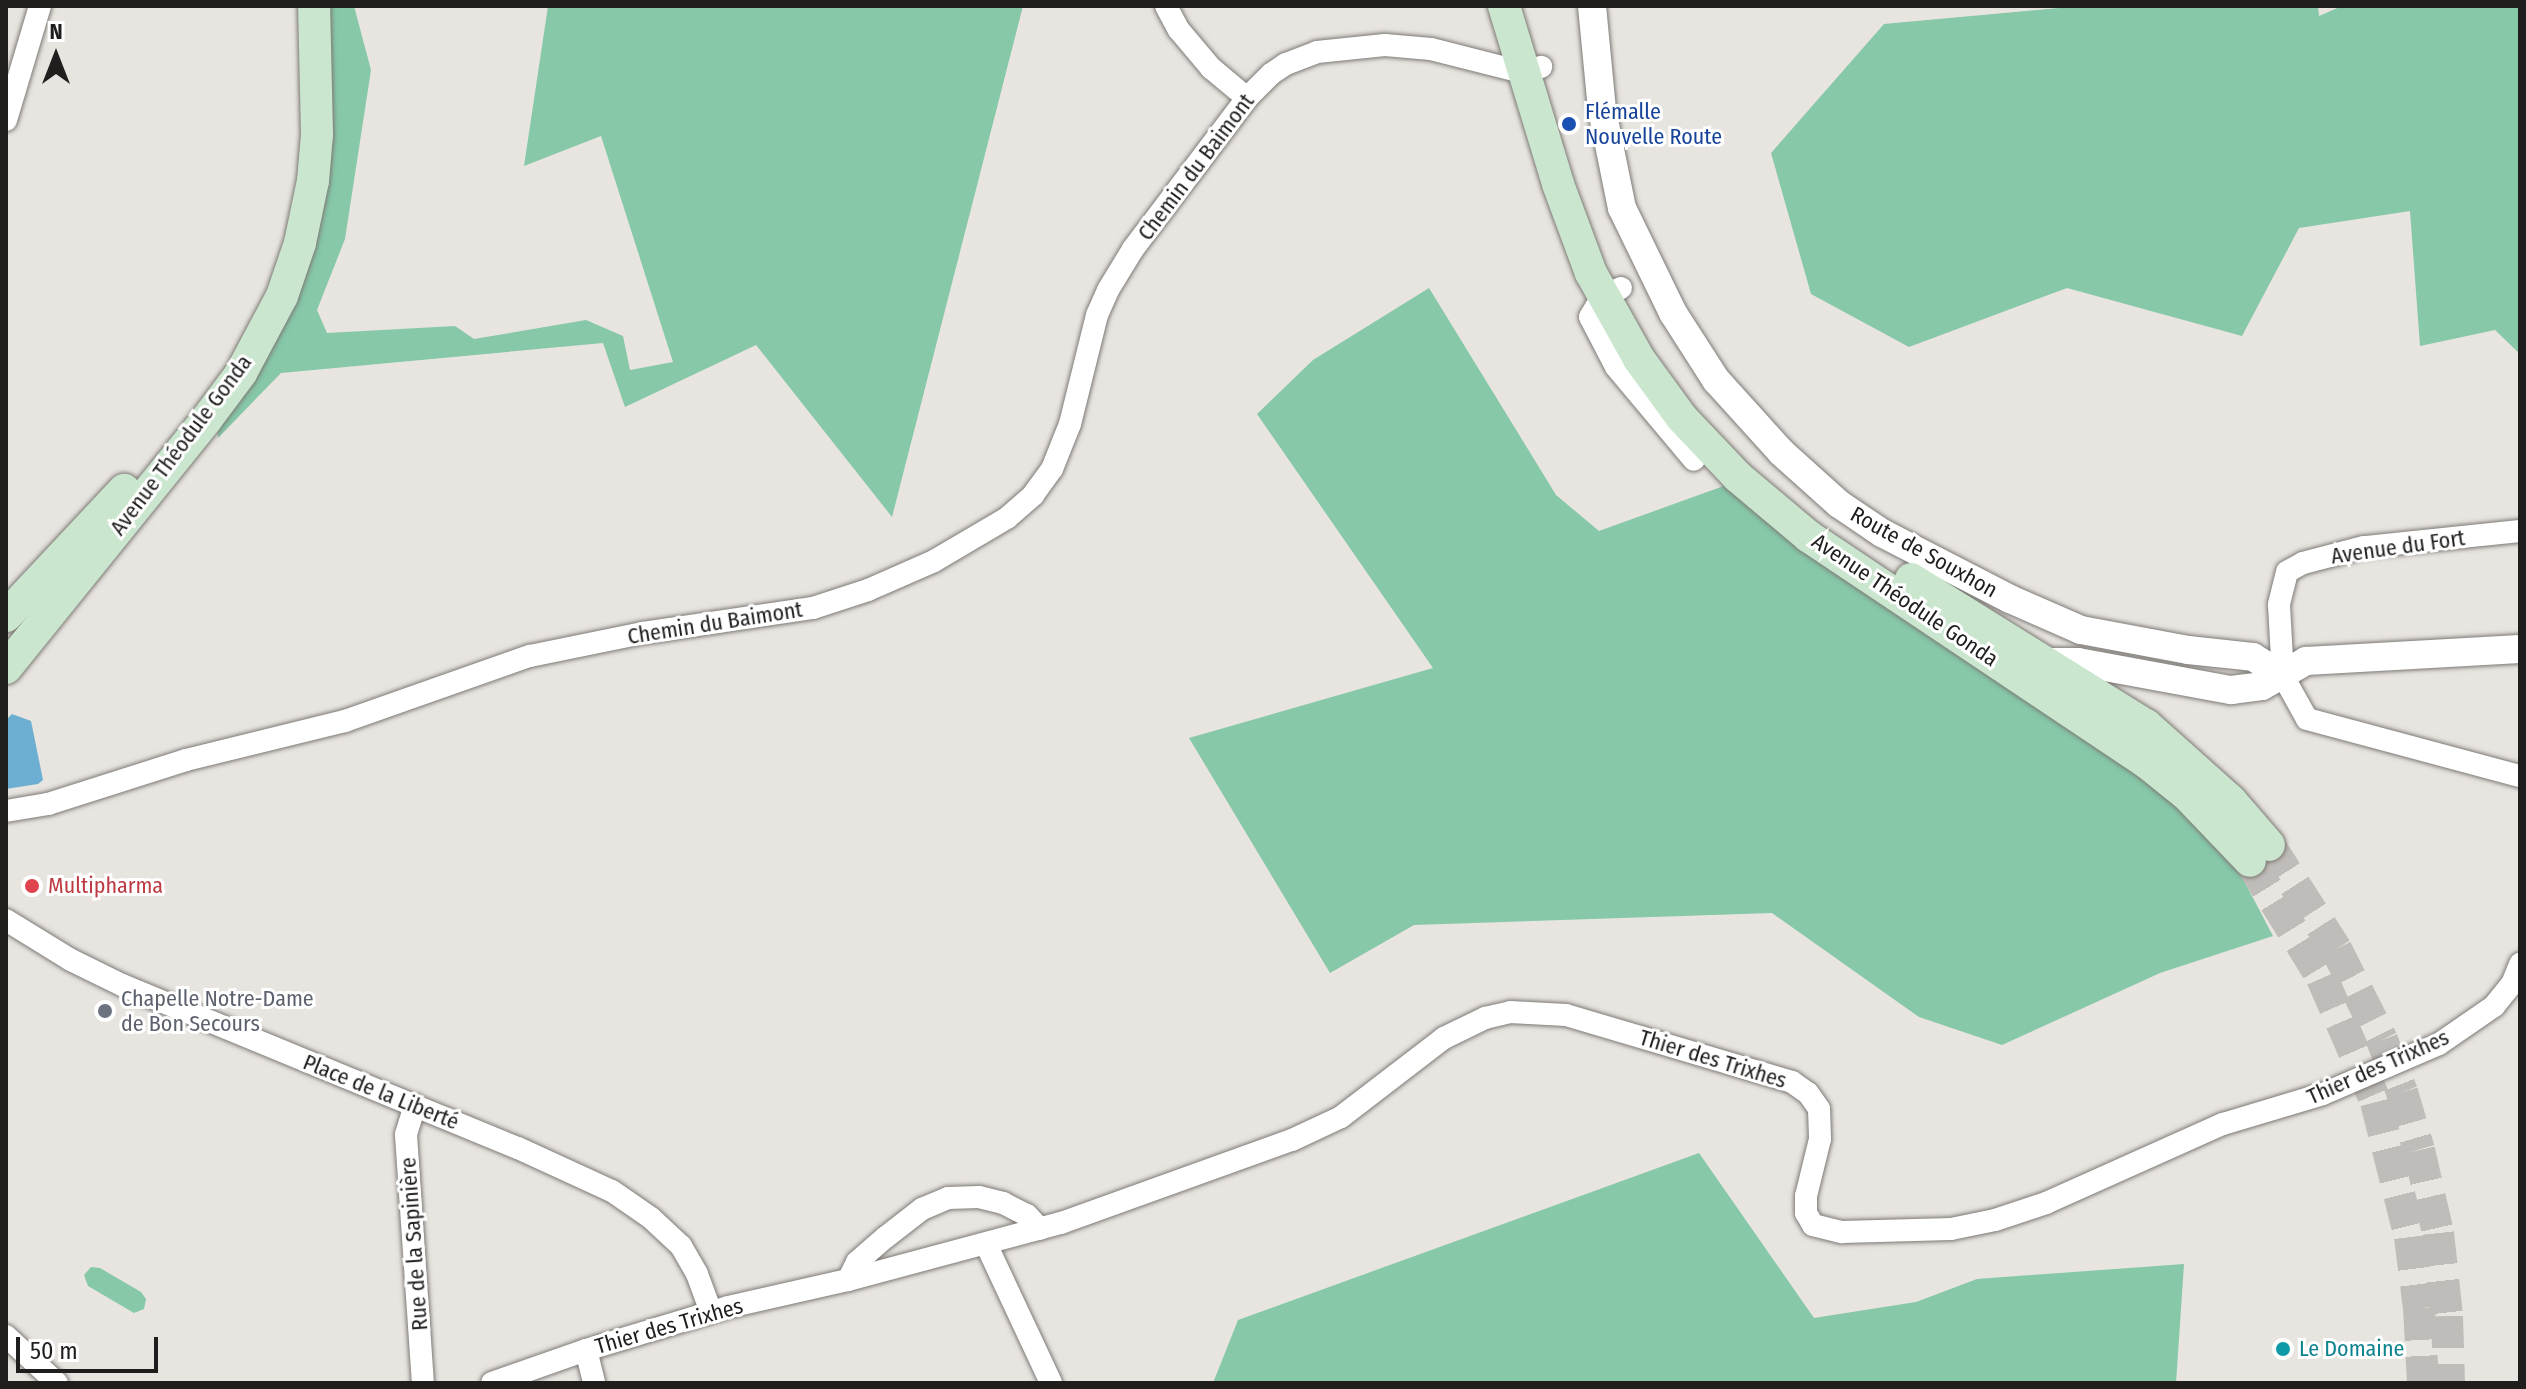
<!DOCTYPE html>
<meta charset="utf-8">
<style>
body{margin:0}
#map{position:relative;width:2526px;height:1389px;overflow:hidden;background:#e8e4e0;font-family:"Fira Sans Condensed",sans-serif}
div>[style]{position:absolute}
.green>*{inset:0;background:#86c8a8}
.water>*{inset:0;background:#6dafd2}
.secondary-tunnel>*{height:32px;margin-top:-16px;transform-origin:0;background:repeating-linear-gradient(90deg,#c0bcb9 0 32px,transparent 0 48px)}
.roads{filter:drop-shadow(0 0 2px #7d7a76) drop-shadow(0 0 2px #7d7a76)}
.minor>*{height:22px;margin:-11px;padding:0 11px;transform-origin:11px;border-radius:11px;background:#fff}
.tertiary>*{height:28px;margin:-14px;padding:0 14px;transform-origin:14px;border-radius:14px;background:#fff}
.secondary>*{height:32px;margin:-16px;padding:0 16px;transform-origin:16px;border-radius:16px;background:#cbe6ce}
.dots>*{width:22px;height:22px;translate:-50% -50%;box-sizing:border-box;border:4px solid #fff;border-radius:50%}
span{translate:-50% -50%;white-space:nowrap;text-align:center;line-height:1.15;-webkit-text-stroke:6px #fff;paint-order:stroke}
.transit-label{font-size:22px;color:#164399}
.left{translate:0 -50%;text-align:left}
.street-label{font-size:22px;color:#201e1d}
.health-label{font-size:22px;color:#be3a42}
.worship-label{font-size:22px;color:#5b616d}
.culture-label{font-size:22px;color:#0d838f}
.frame{position:absolute;inset:0;border:8px solid #201e1d;pointer-events:none}
.north{position:absolute;left:16px;top:16px;width:80px;height:80px;-webkit-text-stroke:6px #fff;paint-order:stroke;rotate:0deg;font-size:22px;font-weight:700;line-height:32px;text-align:center;color:#201e1d}
.north::after{content:'';display:block;margin:auto;width:28px;height:36px;background:#201e1d;clip-path:polygon(50% 0,100% 100%,50% 72%,0 100%)}
.scale{position:absolute;left:16px;top:1337px;width:142px;height:36px;box-sizing:border-box;border:4px solid #201e1d;border-top:0;padding-left:10px;font-size:24px;line-height:28px;white-space:nowrap;color:#201e1d;-webkit-text-stroke:6px #fff;paint-order:stroke}
</style>
<div id="map">
<div class="green">
<div style="clip-path:polygon(323px 6px,354px 6px,371px 70px,345px 239px,317px 310px,327px 333px,455px 326px,474px 339px,586px 320px,623px 336px,630px 370px,673px 362px,601px 136px,524px 166px,548px 6px,1023px 6px,892px 517px,756px 345px,625px 407px,603px 343px,281px 373px,218px 438px,217px 422px,307px 265px)"></div>
<div style="clip-path:polygon(2081px 6px,2318px 6px,2319px 16px,2342px 6px,2520px 6px,2520px 354px,2495px 330px,2420px 346px,2410px 211px,2299px 228px,2242px 336px,2067px 288px,1909px 347px,1811px 294px,1771px 153px,1884px 24px)"></div>
<div style="clip-path:polygon(1429px 288px,1556px 495px,1599px 531px,1732px 483px,2163px 784px,2231px 856px,2273px 936px,2160px 973px,2002px 1045px,1919px 1017px,1772px 913px,1414px 925px,1330px 973px,1189px 738px,1433px 668px,1257px 414px,1313px 360px)"></div>
<div style="clip-path:polygon(1699px 1153px,1814px 1318px,1916px 1302px,1977px 1279px,2184px 1264px,2176px 1383px,1213px 1383px,1238px 1320px)"></div>
<div style="clip-path:polygon(91px 1267px,100px 1268px,141px 1292px,146px 1299px,144px 1309px,134px 1313px,88px 1286px,84px 1275px)"></div>
</div>
<div class="water">
<div style="clip-path:polygon(12px 714px,31px 721px,43px 780px,38px 784px,6px 789px,6px 720px)"></div>
</div>
<div class="secondary-tunnel">
<div style="left:2269px;top:845px;width:124px;rotate:57.2deg"></div>
<div style="left:2336px;top:949px;width:102px;rotate:63.2deg"></div>
<div style="left:2382px;top:1040px;width:56px;rotate:69deg"></div>
<div style="left:2402px;top:1092px;width:60px;rotate:73.7deg"></div>
<div style="left:2419px;top:1150px;width:85px;rotate:77.1deg"></div>
<div style="left:2438px;top:1233px;width:83px;rotate:83.8deg"></div>
<div style="left:2447px;top:1316px;width:67px;rotate:88.3deg"></div>
<div style="left:2250px;top:861px;width:137px;rotate:58.4deg"></div>
<div style="left:2322px;top:978px;width:135px;rotate:66.5deg"></div>
<div style="left:2376px;top:1102px;width:139px;rotate:75.9deg"></div>
<div style="left:2410px;top:1237px;width:72px;rotate:82.8deg"></div>
<div style="left:2419px;top:1308px;width:75px;rotate:86.9deg"></div>
</div>
<div class="roads">
<div class="minor">
<div style="left:1166px;top:6px;width:27px;rotate:62deg"></div>
<div style="left:1179px;top:30px;width:50px;rotate:49.9deg"></div>
<div style="left:1211px;top:68px;width:47px;rotate:39.8deg"></div>
<div style="left:6px;top:120px;width:119px;rotate:-73.4deg"></div>
<div style="left:1621px;top:288px;width:21px;rotate:155deg"></div>
<div style="left:1602px;top:297px;width:23px;rotate:121deg"></div>
<div style="left:1590px;top:317px;width:56px;rotate:62.5deg"></div>
<div style="left:1616px;top:367px;width:121px;rotate:50deg"></div>
<div style="left:2520px;top:531px;width:157px;rotate:174.1deg"></div>
<div style="left:2364px;top:547px;width:63px;rotate:165.3deg"></div>
<div style="left:2303px;top:563px;width:18px;rotate:151deg"></div>
<div style="left:2287px;top:572px;width:34px;rotate:104deg"></div>
<div style="left:2279px;top:605px;width:71px;rotate:86.8deg"></div>
<div style="left:2283px;top:676px;width:49px;rotate:60.8deg"></div>
<div style="left:2307px;top:719px;width:220px;rotate:15deg"></div>
<div style="left:6px;top:811px;width:43px;rotate:-9.5deg"></div>
<div style="left:48px;top:804px;width:145px;rotate:-17.7deg"></div>
<div style="left:186px;top:760px;width:164px;rotate:-13.8deg"></div>
<div style="left:345px;top:721px;width:196px;rotate:-19.4deg"></div>
<div style="left:530px;top:656px;width:115px;rotate:-11.5deg"></div>
<div style="left:643px;top:633px;width:172px;rotate:-8.4deg"></div>
<div style="left:813px;top:608px;width:58px;rotate:-18.1deg"></div>
<div style="left:868px;top:590px;width:72px;rotate:-23.7deg"></div>
<div style="left:934px;top:561px;width:85px;rotate:-30.5deg"></div>
<div style="left:1007px;top:518px;width:35px;rotate:-41deg"></div>
<div style="left:1033px;top:495px;width:32px;rotate:-54deg"></div>
<div style="left:1052px;top:469px;width:48px;rotate:-68.2deg"></div>
<div style="left:1070px;top:424px;width:112px;rotate:-76.1deg"></div>
<div style="left:1097px;top:315px;width:27px;rotate:-66deg"></div>
<div style="left:1108px;top:290px;width:48px;rotate:-58.6deg"></div>
<div style="left:1133px;top:249px;width:189px;rotate:-52.9deg"></div>
<div style="left:1247px;top:98px;width:34px;rotate:-45deg"></div>
<div style="left:1271px;top:74px;width:18px;rotate:-34deg"></div>
<div style="left:1286px;top:64px;width:33px;rotate:-21deg"></div>
<div style="left:1317px;top:52px;width:68px;rotate:-5.9deg"></div>
<div style="left:1385px;top:45px;width:46px;rotate:5deg"></div>
<div style="left:1431px;top:49px;width:94px;rotate:14.2deg"></div>
<div style="left:1522px;top:72px;width:20px;rotate:-15deg"></div>
<div style="left:6px;top:920px;width:76px;rotate:31.6deg"></div>
<div style="left:71px;top:960px;width:57px;rotate:26.1deg"></div>
<div style="left:122px;top:985px;width:428px;rotate:22.4deg"></div>
<div style="left:518px;top:1148px;width:103px;rotate:24.6deg"></div>
<div style="left:612px;top:1191px;width:47px;rotate:34.7deg"></div>
<div style="left:651px;top:1218px;width:41px;rotate:43deg"></div>
<div style="left:681px;top:1246px;width:32px;rotate:60deg"></div>
<div style="left:697px;top:1274px;width:40px;rotate:69.8deg"></div>
<div style="left:415px;top:1105px;width:31px;rotate:107deg"></div>
<div style="left:406px;top:1135px;width:249px;rotate:86.1deg"></div>
<div style="left:986px;top:1244px;width:153px;rotate:64.9deg"></div>
<div style="left:848px;top:1280px;width:20px;rotate:-63deg"></div>
<div style="left:857px;top:1262px;width:38px;rotate:-41deg"></div>
<div style="left:886px;top:1237px;width:46px;rotate:-37.9deg"></div>
<div style="left:922px;top:1209px;width:28px;rotate:-23deg"></div>
<div style="left:948px;top:1198px;width:31px;rotate:-2deg"></div>
<div style="left:979px;top:1197px;width:25px;rotate:14deg"></div>
<div style="left:1003px;top:1203px;width:27px;rotate:27deg"></div>
<div style="left:1027px;top:1215px;width:19px;rotate:47deg"></div>
<div style="left:6px;top:1336px;width:69px;rotate:42.7deg"></div>
<div style="left:586px;top:1350px;width:34px;rotate:76deg"></div>
<div style="left:492px;top:1383px;width:100px;rotate:-19.3deg"></div>
<div style="left:586px;top:1350px;width:148px;rotate:-16.8deg"></div>
<div style="left:728px;top:1307px;width:123px;rotate:-12.7deg"></div>
<div style="left:848px;top:1280px;width:220px;rotate:-15deg"></div>
<div style="left:1061px;top:1223px;width:245px;rotate:-19.8deg"></div>
<div style="left:1292px;top:1140px;width:54px;rotate:-25.1deg"></div>
<div style="left:1341px;top:1117px;width:130px;rotate:-37.5deg"></div>
<div style="left:1444px;top:1038px;width:46px;rotate:-26deg"></div>
<div style="left:1485px;top:1018px;width:26px;rotate:-13deg"></div>
<div style="left:1510px;top:1012px;width:56px;rotate:3.1deg"></div>
<div style="left:1566px;top:1015px;width:236px;rotate:16.5deg"></div>
<div style="left:1792px;top:1082px;width:19px;rotate:35deg"></div>
<div style="left:1808px;top:1093px;width:19px;rotate:55deg"></div>
<div style="left:1819px;top:1109px;width:30px;rotate:88deg"></div>
<div style="left:1820px;top:1139px;width:59px;rotate:103.8deg"></div>
<div style="left:1806px;top:1196px;width:17px;rotate:90deg"></div>
<div style="left:1806px;top:1213px;width:14px;rotate:60deg"></div>
<div style="left:1813px;top:1225px;width:30px;rotate:14deg"></div>
<div style="left:1842px;top:1232px;width:109px;rotate:-1.6deg"></div>
<div style="left:1951px;top:1229px;width:45px;rotate:-11.6deg"></div>
<div style="left:1995px;top:1220px;width:54px;rotate:-18.4deg"></div>
<div style="left:2046px;top:1203px;width:194px;rotate:-24.1deg"></div>
<div style="left:2223px;top:1124px;width:104px;rotate:-16.7deg"></div>
<div style="left:2323px;top:1094px;width:126px;rotate:-23.3deg"></div>
<div style="left:2439px;top:1044px;width:67px;rotate:-34.6deg"></div>
<div style="left:2494px;top:1006px;width:28px;rotate:-51deg"></div>
<div style="left:2512px;top:984px;width:22px;rotate:-68deg"></div>
</div>
<div class="tertiary">
<div style="left:1592px;top:6px;width:104px;rotate:84.5deg"></div>
<div style="left:1602px;top:110px;width:100px;rotate:78.5deg"></div>
<div style="left:1622px;top:208px;width:117px;rotate:64.1deg"></div>
<div style="left:1673px;top:313px;width:80px;rotate:57.3deg"></div>
<div style="left:1716px;top:380px;width:97px;rotate:47.9deg"></div>
<div style="left:1781px;top:452px;width:78px;rotate:41.9deg"></div>
<div style="left:1839px;top:504px;width:52px;rotate:34deg"></div>
<div style="left:1882px;top:533px;width:144px;rotate:27.3deg"></div>
<div style="left:2010px;top:599px;width:77px;rotate:23.6deg"></div>
<div style="left:2081px;top:630px;width:109px;rotate:10.6deg"></div>
<div style="left:2188px;top:650px;width:65px;rotate:6.1deg"></div>
<div style="left:2253px;top:657px;width:36px;rotate:32deg"></div>
<div style="left:2046px;top:662px;width:32px"></div>
<div style="left:2078px;top:662px;width:156px;rotate:10.4deg"></div>
<div style="left:2231px;top:690px;width:31px;rotate:-7deg"></div>
<div style="left:2262px;top:686px;width:51px;rotate:-29.6deg"></div>
<div style="left:2306px;top:661px;width:214px;rotate:-3.2deg"></div>
</div>
<div class="secondary">
<div style="left:1504px;top:6px;width:186px;rotate:73.1deg"></div>
<div style="left:1558px;top:184px;width:95px;rotate:69.7deg"></div>
<div style="left:1591px;top:273px;width:98px;rotate:60.8deg"></div>
<div style="left:1639px;top:359px;width:73px;rotate:53.9deg"></div>
<div style="left:1682px;top:418px;width:81px;rotate:46.5deg"></div>
<div style="left:1738px;top:477px;width:92px;rotate:40.1deg"></div>
<div style="left:1808px;top:536px;width:407px;rotate:33.8deg"></div>
<div style="left:2146px;top:762px;width:53px;rotate:38.8deg"></div>
<div style="left:2187px;top:795px;width:91px;rotate:46.3deg"></div>
<div style="left:1911px;top:579px;width:277px;rotate:31.9deg"></div>
<div style="left:2146px;top:725px;width:114px;rotate:41.8deg"></div>
<div style="left:2231px;top:801px;width:58px;rotate:49.2deg"></div>
<div style="left:6px;top:616px;width:173px;rotate:-46.9deg"></div>
<div style="left:6px;top:668px;width:319px;rotate:-51.1deg"></div>
<div style="left:206px;top:420px;width:59px;rotate:-53.3deg"></div>
<div style="left:241px;top:373px;width:87px;rotate:-62deg"></div>
<div style="left:282px;top:296px;width:56px;rotate:-71.2deg"></div>
<div style="left:300px;top:243px;width:63px;rotate:-78.2deg"></div>
<div style="left:313px;top:181px;width:47px;rotate:-85.1deg"></div>
<div style="left:317px;top:134px;width:128px;rotate:-91.3deg"></div>
</div>
</div>
<div class="dots">
<div style="left:1569px;top:124px;background:#1a4fb4"></div>
<div style="left:32px;top:886px;background:#e0444e"></div>
<div style="left:105px;top:1011px;background:#6b7280"></div>
<div style="left:2283px;top:1349px;background:#0f9aa8"></div>
</div>
<div class="transit-label">
<span class="left" style="left:1585px;top:124px">Flémalle<br>Nouvelle Route</span>
</div>
<div class="street-label">
<span style="left:1196px;top:167px;rotate:-53deg">Chemin du Baimont</span>
<span style="left:181px;top:445px;rotate:-53deg">Avenue Théodule Gonda</span>
<span style="left:2398px;top:547px;rotate:-8deg">Avenue du Fort</span>
<span style="left:1924px;top:552px;rotate:29deg">Route de Souxhon</span>
<span style="left:1905px;top:600px;rotate:34deg">Avenue Théodule Gonda</span>
<span style="left:715px;top:623px;rotate:-9deg">Chemin du Baimont</span>
<span style="left:1713px;top:1059px;rotate:17deg">Thier des Trixhes</span>
<span style="left:2378px;top:1067px;rotate:-24deg">Thier des Trixhes</span>
<span style="left:381px;top:1092px;rotate:22deg">Place de la Liberté</span>
<span style="left:414px;top:1244px;rotate:-94deg">Rue de la Sapinière</span>
<span style="left:669px;top:1326px;rotate:-16deg">Thier des Trixhes</span>
</div>
<div class="health-label">
<span class="left" style="left:48px;top:886px">Multipharma</span>
</div>
<div class="worship-label">
<span class="left" style="left:121px;top:1011px">Chapelle Notre-Dame<br>de Bon Secours</span>
</div>
<div class="culture-label">
<span class="left" style="left:2299px;top:1349px">Le Domaine</span>
</div>
<div class="frame"></div>
<div class="north">N</div>
<div class="scale">50 m</div>
</div>
